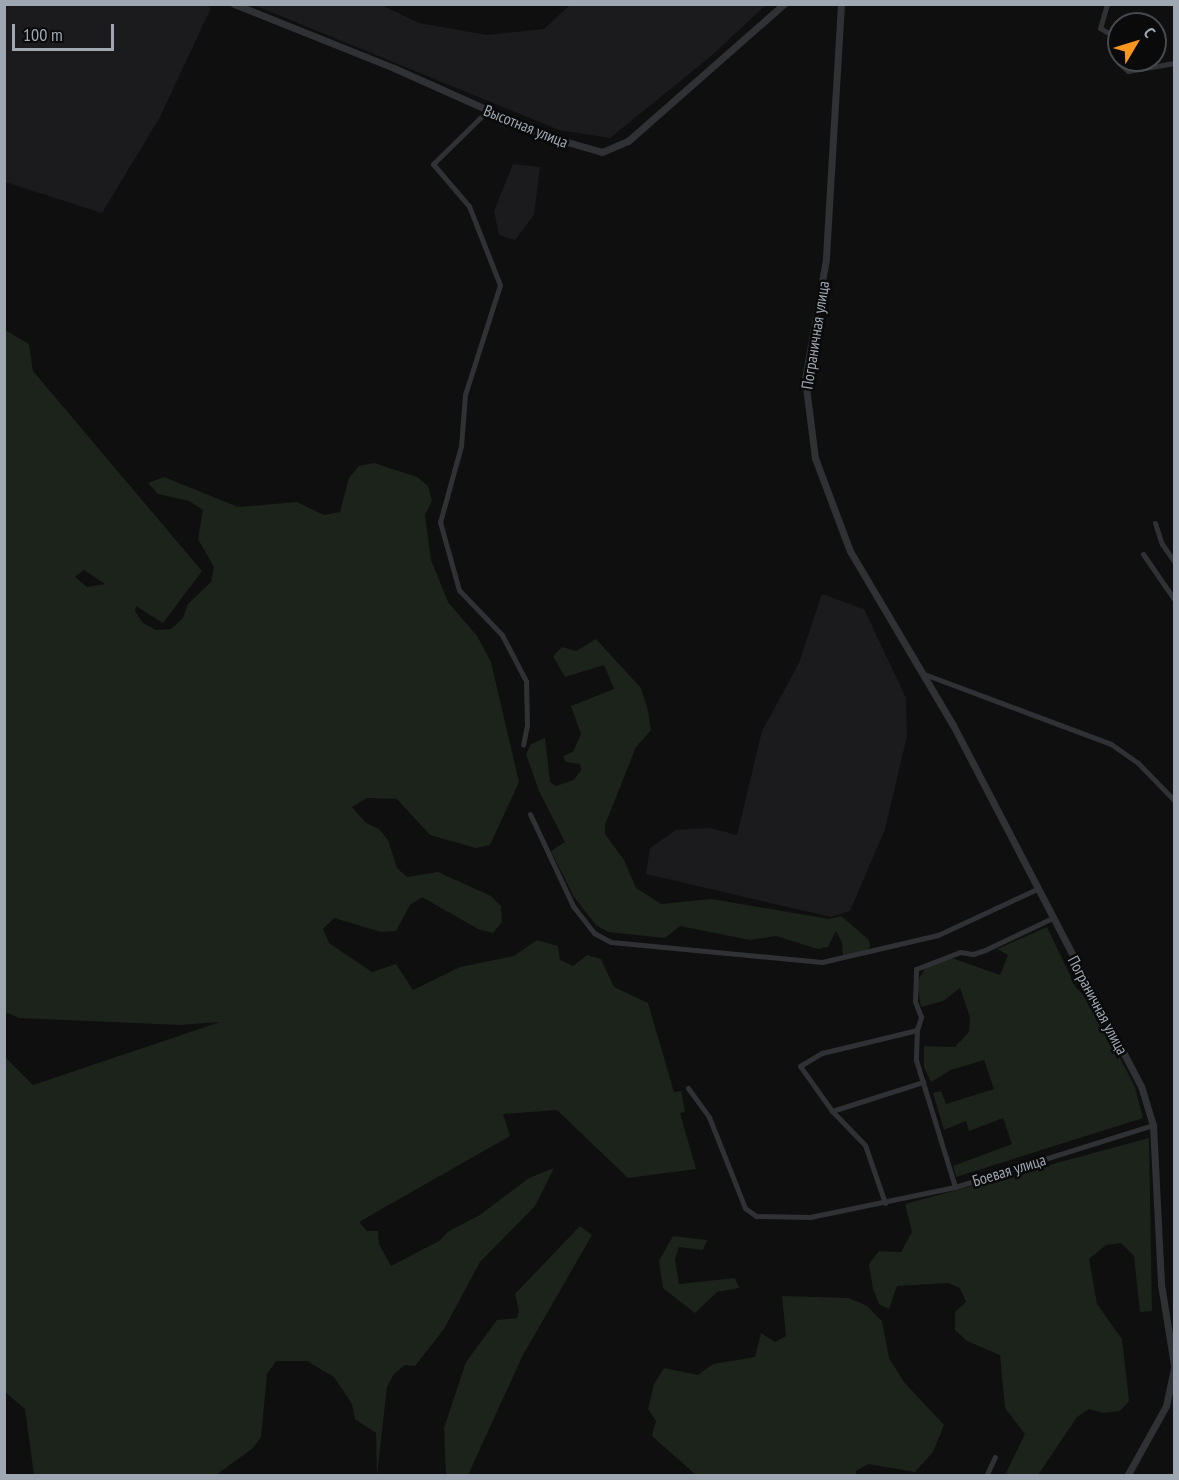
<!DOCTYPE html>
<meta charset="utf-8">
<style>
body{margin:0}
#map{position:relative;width:1179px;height:1480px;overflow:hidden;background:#0f0f10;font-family:"PT Sans Narrow",sans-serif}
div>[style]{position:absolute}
.built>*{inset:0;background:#1b1b1d}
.green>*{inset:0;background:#1b231b}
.minor>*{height:5px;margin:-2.5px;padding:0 2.5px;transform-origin:2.5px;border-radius:2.5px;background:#303135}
.tertiary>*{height:7px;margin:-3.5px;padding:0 3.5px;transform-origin:3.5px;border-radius:3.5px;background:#303135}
span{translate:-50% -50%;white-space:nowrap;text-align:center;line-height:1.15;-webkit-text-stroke:5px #0a0a0b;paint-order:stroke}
.street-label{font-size:16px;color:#9fa7b2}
.frame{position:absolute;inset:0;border:6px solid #9fa7b2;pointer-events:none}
.north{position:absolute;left:1107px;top:12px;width:60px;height:60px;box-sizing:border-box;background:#0a0a0b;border:2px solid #46494e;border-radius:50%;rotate:52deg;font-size:16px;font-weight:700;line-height:24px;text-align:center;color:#9fa7b2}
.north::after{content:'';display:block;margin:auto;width:21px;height:27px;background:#fa951d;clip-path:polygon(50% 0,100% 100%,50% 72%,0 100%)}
.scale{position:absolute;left:12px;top:24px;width:102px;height:27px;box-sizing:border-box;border:3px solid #9fa7b2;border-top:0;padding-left:8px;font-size:18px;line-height:21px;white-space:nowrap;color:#9fa7b2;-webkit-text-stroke:4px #0a0a0b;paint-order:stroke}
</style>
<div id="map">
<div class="built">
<div style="clip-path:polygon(202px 4px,211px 8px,160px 117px,102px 213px,5px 182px,5px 5px)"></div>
<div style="clip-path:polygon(254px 5px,381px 5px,419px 23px,487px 35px,544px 29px,570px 5px,766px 5px,711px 56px,610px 138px,559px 130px)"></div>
<div style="clip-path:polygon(513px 164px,540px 167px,534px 215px,515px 240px,499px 235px,494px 211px)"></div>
<div style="clip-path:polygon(822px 594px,864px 609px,906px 698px,907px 736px,885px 829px,850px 911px,831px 917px,646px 874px,650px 848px,676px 830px,710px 828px,737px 835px,762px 731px,799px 663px)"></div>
</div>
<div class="green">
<div style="clip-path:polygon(evenodd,5px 330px,29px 344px,33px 371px,202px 571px,163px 623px,136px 606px,135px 611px,143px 623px,156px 630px,171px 629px,183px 618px,188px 604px,211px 582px,214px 567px,198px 539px,203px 510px,189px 501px,158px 494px,148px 483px,164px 477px,238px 507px,297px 502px,324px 515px,340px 512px,349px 478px,359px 466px,374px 463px,417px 477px,428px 486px,432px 501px,425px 515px,431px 560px,448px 602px,477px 636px,491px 662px,519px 782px,490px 845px,476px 848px,430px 835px,397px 799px,367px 798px,352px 807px,366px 823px,379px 829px,388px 840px,397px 868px,407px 877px,438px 872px,491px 896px,501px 906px,502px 922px,493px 933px,478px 929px,422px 897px,410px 905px,396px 931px,381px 932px,334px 918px,323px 929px,329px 943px,372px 972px,396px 964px,413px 990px,460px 967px,514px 956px,537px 940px,558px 946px,560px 960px,573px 966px,587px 955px,601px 959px,614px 987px,648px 1003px,674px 1092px,681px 1091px,685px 1112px,680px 1113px,696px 1169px,628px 1178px,557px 1110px,503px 1114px,510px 1136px,359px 1222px,367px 1231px,378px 1231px,379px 1244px,391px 1266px,439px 1241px,449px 1231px,480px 1215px,529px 1178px,554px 1168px,535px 1206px,480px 1262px,444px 1329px,415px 1366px,405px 1365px,394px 1374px,387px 1387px,377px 1475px,376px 1433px,355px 1419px,352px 1404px,334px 1377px,307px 1361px,276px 1361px,267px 1374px,261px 1437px,253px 1448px,216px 1475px,34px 1475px,25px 1409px,5px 1392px,5px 1057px,33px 1085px,220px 1022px,180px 1025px,19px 1018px,5px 1012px,5px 330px,84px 570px,105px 584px,87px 587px,75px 577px,84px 570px)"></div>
<div style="clip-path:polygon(596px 639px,641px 688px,648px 711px,651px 730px,636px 747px,605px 825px,605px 834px,624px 860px,636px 888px,661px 904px,712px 899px,829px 919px,841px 916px,869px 940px,870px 947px,866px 951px,843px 956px,842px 942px,836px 931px,828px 947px,818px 949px,776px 936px,750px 940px,680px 926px,665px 938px,608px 932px,596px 925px,574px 897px,551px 851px,565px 842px,539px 791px,526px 754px,531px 744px,545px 738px,550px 782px,556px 786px,574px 780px,581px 770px,580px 764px,566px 762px,563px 756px,573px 752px,581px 734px,571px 706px,614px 689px,604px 665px,565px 677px,553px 656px,562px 647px,576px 651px)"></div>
<div style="clip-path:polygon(1047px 927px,1076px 988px,1091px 1002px,1135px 1087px,1143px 1118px,956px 1177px,953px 1166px,1012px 1144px,1003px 1118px,969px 1131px,966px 1121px,944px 1130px,933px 1093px,941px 1091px,946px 1104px,994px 1089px,984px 1060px,951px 1070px,931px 1082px,924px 1067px,924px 1046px,955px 1047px,969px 1032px,970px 1017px,960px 988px,943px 1001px,921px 1007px,917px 983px,925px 968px,952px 958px,1000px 975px,1008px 955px,997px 949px)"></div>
<div style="clip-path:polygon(1149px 1138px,1152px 1311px,1140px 1312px,1134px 1256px,1121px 1243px,1106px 1245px,1089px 1259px,1097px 1304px,1122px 1339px,1129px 1401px,1120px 1411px,1104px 1413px,1089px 1409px,1077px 1417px,1038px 1475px,1005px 1475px,1025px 1434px,1005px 1408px,1000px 1355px,967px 1341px,955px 1330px,955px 1312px,966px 1302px,960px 1288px,948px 1283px,897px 1286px,889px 1309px,879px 1304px,873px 1289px,869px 1264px,879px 1251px,901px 1252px,912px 1232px,905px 1204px)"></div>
<div style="clip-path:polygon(580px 1226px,592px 1235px,523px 1355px,468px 1475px,446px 1475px,444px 1428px,466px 1362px,497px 1320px,517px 1318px,519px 1311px,515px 1294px)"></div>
<div style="clip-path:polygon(673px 1236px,707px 1240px,703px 1250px,679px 1247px,675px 1259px,679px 1284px,735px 1278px,739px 1288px,717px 1292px,695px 1313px,663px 1288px,659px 1261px)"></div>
<div style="clip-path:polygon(782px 1296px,849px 1298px,867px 1306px,882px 1321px,889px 1358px,904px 1382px,944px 1425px,933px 1452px,915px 1472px,868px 1464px,856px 1471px,856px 1475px,696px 1475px,652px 1436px,656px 1421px,648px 1409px,654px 1384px,664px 1368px,698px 1375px,713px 1364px,755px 1357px,761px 1333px,775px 1342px,786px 1336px)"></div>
</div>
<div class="minor">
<div style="left:1107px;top:4px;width:25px;rotate:106deg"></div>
<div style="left:1100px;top:28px;width:22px;rotate:30deg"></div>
<div style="left:1119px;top:54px;width:9px;rotate:90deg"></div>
<div style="left:1119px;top:63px;width:12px;rotate:42deg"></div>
<div style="left:1128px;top:71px;width:47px;rotate:-9.9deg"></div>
<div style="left:487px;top:111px;width:76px;rotate:135.5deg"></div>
<div style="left:433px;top:164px;width:55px;rotate:49.4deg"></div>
<div style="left:469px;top:206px;width:85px;rotate:68.6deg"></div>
<div style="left:500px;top:285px;width:115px;rotate:107.7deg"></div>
<div style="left:465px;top:395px;width:51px;rotate:94.5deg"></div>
<div style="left:461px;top:446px;width:79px;rotate:105.4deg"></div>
<div style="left:440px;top:522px;width:71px;rotate:74.4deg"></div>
<div style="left:459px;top:590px;width:62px;rotate:46.3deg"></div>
<div style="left:502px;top:635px;width:52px;rotate:62.4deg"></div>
<div style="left:526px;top:681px;width:44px;rotate:88.7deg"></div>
<div style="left:527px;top:725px;width:20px;rotate:101deg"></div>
<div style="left:1155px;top:523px;width:22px;rotate:72deg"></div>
<div style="left:1162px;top:544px;width:21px;rotate:55deg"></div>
<div style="left:1143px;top:554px;width:55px;rotate:55.4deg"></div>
<div style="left:924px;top:674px;width:200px;rotate:20.5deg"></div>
<div style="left:1111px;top:744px;width:33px;rotate:35deg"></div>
<div style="left:1138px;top:763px;width:52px;rotate:45.8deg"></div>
<div style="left:530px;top:814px;width:102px;rotate:64.9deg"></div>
<div style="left:573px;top:906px;width:34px;rotate:52deg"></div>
<div style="left:594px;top:933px;width:19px;rotate:28deg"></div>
<div style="left:611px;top:942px;width:212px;rotate:5.4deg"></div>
<div style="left:822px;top:962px;width:119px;rotate:-13.1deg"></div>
<div style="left:938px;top:935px;width:109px;rotate:-24.9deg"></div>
<div style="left:917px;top:1028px;width:32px;rotate:92deg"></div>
<div style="left:916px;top:1060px;width:133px;rotate:72.9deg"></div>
<div style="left:955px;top:1187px;width:207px;rotate:-17.4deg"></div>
<div style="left:688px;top:1088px;width:36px;rotate:54deg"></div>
<div style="left:709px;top:1117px;width:98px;rotate:68.4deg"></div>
<div style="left:745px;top:1208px;width:14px;rotate:36deg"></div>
<div style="left:756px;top:1216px;width:54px;rotate:1.1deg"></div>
<div style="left:810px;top:1217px;width:148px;rotate:-11.7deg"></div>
<div style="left:832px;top:1111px;width:96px;rotate:-17.7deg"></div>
<div style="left:885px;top:1203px;width:61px;rotate:-109deg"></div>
<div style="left:865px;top:1145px;width:47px;rotate:-134.1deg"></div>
<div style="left:832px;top:1111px;width:55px;rotate:-125.4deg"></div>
<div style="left:800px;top:1066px;width:26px;rotate:-31deg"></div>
<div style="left:822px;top:1053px;width:98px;rotate:-13.6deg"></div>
<div style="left:917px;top:1030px;width:14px;rotate:-73deg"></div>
<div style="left:921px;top:1017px;width:17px;rotate:-111deg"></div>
<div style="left:915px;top:1001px;width:32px;rotate:-88deg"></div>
<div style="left:916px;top:969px;width:47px;rotate:-21.1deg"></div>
<div style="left:960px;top:952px;width:13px;rotate:9deg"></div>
<div style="left:973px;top:954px;width:13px;rotate:-18deg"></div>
<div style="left:985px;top:950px;width:74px;rotate:-25.5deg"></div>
<div style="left:986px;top:1476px;width:21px;rotate:-65deg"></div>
</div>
<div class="tertiary">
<div style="left:234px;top:4px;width:172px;rotate:21.8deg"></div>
<div style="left:394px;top:68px;width:167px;rotate:24.1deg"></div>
<div style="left:546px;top:136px;width:58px;rotate:15.9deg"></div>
<div style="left:602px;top:152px;width:28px;rotate:-23deg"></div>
<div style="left:628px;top:141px;width:208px;rotate:-41.3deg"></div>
<div style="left:841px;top:4px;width:255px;rotate:93.4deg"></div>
<div style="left:826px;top:259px;width:122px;rotate:99.9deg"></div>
<div style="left:805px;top:379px;width:80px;rotate:82.8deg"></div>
<div style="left:815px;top:458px;width:99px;rotate:69.4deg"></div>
<div style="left:850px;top:551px;width:202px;rotate:59.4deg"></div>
<div style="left:953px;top:725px;width:407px;rotate:62.5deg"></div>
<div style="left:1141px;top:1086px;width:41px;rotate:72.9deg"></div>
<div style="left:1153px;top:1125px;width:159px;rotate:87.1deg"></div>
<div style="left:1161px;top:1284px;width:82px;rotate:80.9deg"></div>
<div style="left:1127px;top:1476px;width:80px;rotate:-60.9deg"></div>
<div style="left:1166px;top:1406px;width:39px;rotate:-78deg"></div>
</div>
<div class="street-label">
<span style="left:526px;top:126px;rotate:22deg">Высотная улица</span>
<span style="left:815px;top:335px;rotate:-81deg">Пограничная улица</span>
<span style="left:1098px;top:1005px;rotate:62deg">Пограничная улица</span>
<span style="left:1009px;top:1170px;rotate:-17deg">Боевая улица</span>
</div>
<div class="frame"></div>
<div class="north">С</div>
<div class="scale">100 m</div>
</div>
